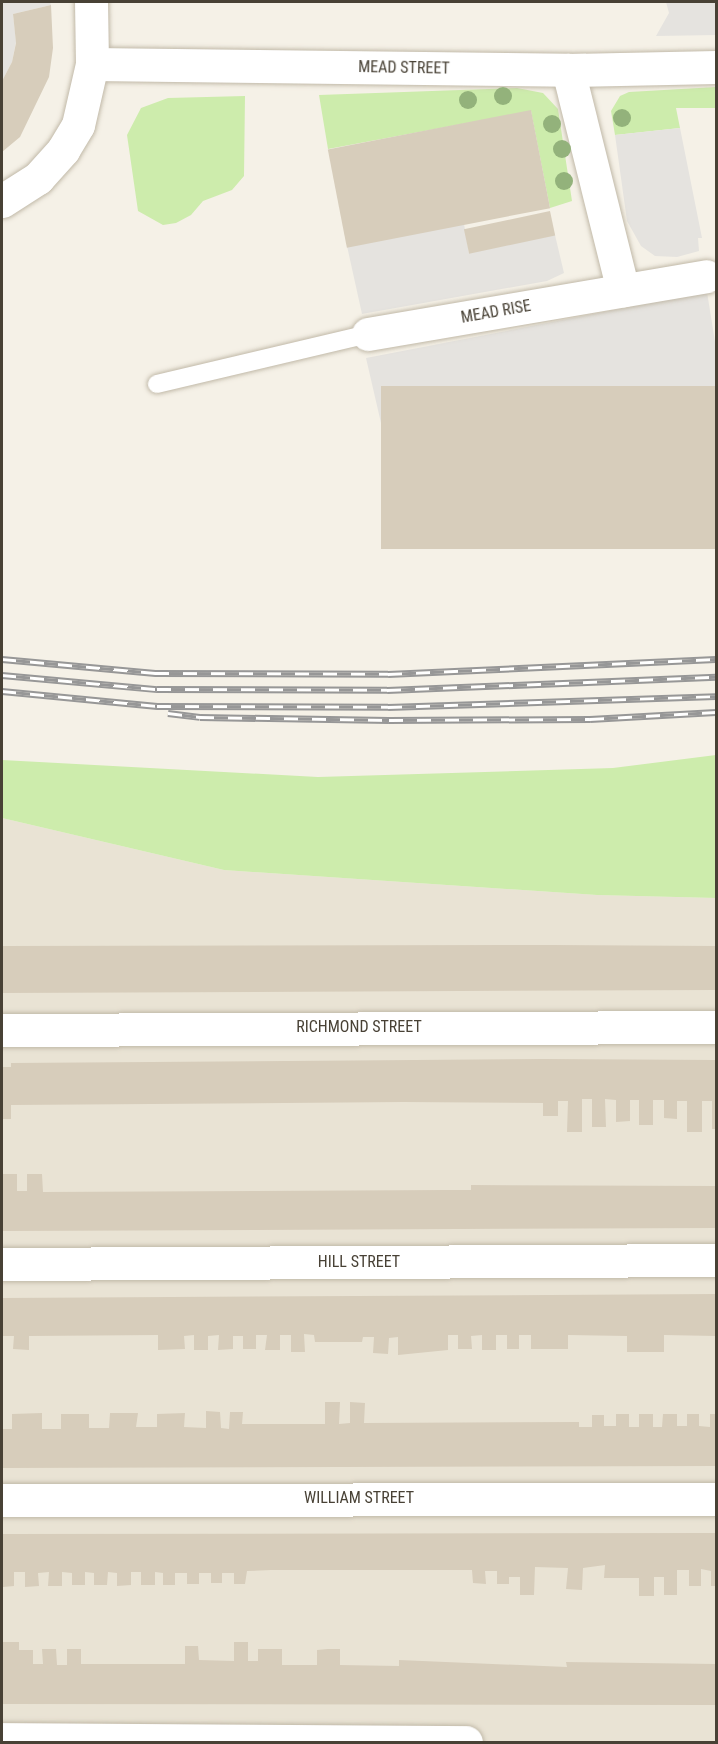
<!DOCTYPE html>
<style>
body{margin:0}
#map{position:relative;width:718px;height:1744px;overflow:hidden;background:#f5f1e7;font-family:"Roboto Condensed",sans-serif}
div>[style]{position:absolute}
.residential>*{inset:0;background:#e9e3d4}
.green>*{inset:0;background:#cdecac}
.parking>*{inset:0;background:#e5e3df}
.building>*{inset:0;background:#d7cdbb;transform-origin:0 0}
.roads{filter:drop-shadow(0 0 2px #c1b9a8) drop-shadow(0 0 2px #c1b9a8)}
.lane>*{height:18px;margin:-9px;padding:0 9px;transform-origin:9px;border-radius:9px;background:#fff}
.street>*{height:33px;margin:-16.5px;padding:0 16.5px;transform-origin:16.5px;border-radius:16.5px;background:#fff}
.rail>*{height:7px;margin-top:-3.5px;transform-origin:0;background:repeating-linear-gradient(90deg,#fff 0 14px,#979797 0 28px);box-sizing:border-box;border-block:2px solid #979797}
.trees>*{width:18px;height:18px;margin:-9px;border-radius:50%;background:#93b27b}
span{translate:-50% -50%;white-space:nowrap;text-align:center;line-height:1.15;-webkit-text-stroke:5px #fff;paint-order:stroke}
.street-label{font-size:16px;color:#484135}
.frame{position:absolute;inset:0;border:3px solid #484135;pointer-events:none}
</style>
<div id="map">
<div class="residential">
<div style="clip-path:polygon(2px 818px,224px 870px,597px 895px,716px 898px,716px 1742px,2px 1742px)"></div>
</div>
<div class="green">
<div style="clip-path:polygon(716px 87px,716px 108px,676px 108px,680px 128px,615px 135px,611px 111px,620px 96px,629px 92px)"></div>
<div style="clip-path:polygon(517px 88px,543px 93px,558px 109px,572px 201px,550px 208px,531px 111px,328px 149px,319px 95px)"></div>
<div style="clip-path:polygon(245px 96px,244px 176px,232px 190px,203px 201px,191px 215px,176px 223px,163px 225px,138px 211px,127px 135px,141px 108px,168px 98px)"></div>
<div style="clip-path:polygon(716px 755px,716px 898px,597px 895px,224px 870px,2px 818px,2px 760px,318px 777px,613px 768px)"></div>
</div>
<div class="parking">
<div style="clip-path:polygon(2px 2px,50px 2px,51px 5px,13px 14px,16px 42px,12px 62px,2px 81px)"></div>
<div style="clip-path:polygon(666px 2px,716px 2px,716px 35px,656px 36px,669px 13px)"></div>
<div style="clip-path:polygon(680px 128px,702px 238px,698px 238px,699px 251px,677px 257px,655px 256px,641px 246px,627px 221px,615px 135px)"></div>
<div style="clip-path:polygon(464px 224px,469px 253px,555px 235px,564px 273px,547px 281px,362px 314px,347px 246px)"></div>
<div style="clip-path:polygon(707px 292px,716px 348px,716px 386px,387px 449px,366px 358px)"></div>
</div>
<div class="building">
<div style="clip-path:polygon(51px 5px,53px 48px,49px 77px,20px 137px,2px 152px,2px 81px,12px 62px,16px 43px,13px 14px)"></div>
<div style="left:531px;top:110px;width:100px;height:207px;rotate:79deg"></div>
<div style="left:550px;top:211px;width:25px;height:88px;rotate:78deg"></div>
<div style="left:716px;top:386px;width:163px;height:335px;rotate:90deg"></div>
<div style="clip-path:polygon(553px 945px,716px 946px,716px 990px,2px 993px,2px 946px)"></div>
<div style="clip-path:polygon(543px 1059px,716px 1060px,716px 1129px,712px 1129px,712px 1101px,702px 1101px,702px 1132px,687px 1132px,687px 1101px,677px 1101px,677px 1119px,664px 1118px,664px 1100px,653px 1100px,653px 1125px,639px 1125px,639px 1100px,630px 1100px,630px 1121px,616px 1122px,616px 1100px,605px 1099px,606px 1127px,592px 1127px,592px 1099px,582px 1099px,582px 1132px,567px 1132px,568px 1101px,558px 1101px,558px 1116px,543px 1116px,543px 1103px,403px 1102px,11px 1105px,11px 1119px,2px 1119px,2px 1067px,11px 1067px,11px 1063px)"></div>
<div style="clip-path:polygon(3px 1174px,17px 1174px,17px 1191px,27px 1191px,27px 1174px,42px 1174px,43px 1192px,446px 1190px,471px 1190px,471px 1185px,716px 1186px,716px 1228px,2px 1231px)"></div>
<div style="clip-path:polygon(716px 1294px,716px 1336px,664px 1335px,664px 1352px,627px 1352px,627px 1336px,568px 1335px,568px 1349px,531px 1349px,531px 1335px,519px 1335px,519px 1349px,507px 1349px,507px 1335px,496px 1335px,496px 1350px,482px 1350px,482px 1335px,471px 1336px,472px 1349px,458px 1349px,458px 1335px,448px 1335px,448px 1350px,398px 1355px,398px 1337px,389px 1338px,388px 1354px,373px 1353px,374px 1337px,363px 1337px,362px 1342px,315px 1342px,314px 1335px,304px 1334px,305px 1352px,291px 1352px,291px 1335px,280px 1335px,280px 1350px,265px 1350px,267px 1335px,256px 1335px,256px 1349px,243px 1349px,243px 1336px,233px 1336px,233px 1349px,218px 1350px,219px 1335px,208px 1336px,208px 1350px,194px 1350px,194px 1335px,184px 1336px,185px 1349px,158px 1350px,158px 1335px,29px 1336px,29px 1350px,13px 1349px,14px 1336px,2px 1336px,2px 1298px)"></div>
<div style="clip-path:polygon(325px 1402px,340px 1402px,339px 1424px,350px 1423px,350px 1402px,365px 1403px,364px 1423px,579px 1422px,579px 1427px,592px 1427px,592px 1415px,604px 1415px,604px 1426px,616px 1426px,616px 1414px,629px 1414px,629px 1427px,639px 1427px,639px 1414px,653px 1414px,653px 1427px,662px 1427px,663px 1414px,677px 1414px,677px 1426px,687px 1426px,687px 1414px,699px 1414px,699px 1426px,710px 1427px,710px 1414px,716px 1414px,716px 1466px,2px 1468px,2px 1429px,12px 1429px,12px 1414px,42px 1413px,42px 1429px,61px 1429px,61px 1414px,89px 1414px,89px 1428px,109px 1428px,110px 1413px,138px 1413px,136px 1427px,157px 1427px,157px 1414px,185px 1413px,184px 1427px,206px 1428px,206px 1411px,220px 1412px,221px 1428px,229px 1429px,230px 1412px,243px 1412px,242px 1424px,325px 1424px)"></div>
<div style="clip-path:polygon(716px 1533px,716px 1586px,711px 1586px,711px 1571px,701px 1569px,701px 1586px,689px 1586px,689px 1570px,677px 1570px,677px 1595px,664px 1595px,664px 1577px,654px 1577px,654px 1596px,639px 1596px,639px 1578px,604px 1578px,605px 1565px,583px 1568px,582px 1590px,566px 1589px,568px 1568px,535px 1567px,534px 1595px,520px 1595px,520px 1577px,509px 1577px,509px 1584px,497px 1584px,497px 1571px,485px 1571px,486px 1584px,473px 1583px,472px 1570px,271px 1570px,247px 1571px,245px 1584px,234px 1584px,234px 1573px,222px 1573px,222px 1583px,211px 1583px,211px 1573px,199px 1573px,199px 1584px,187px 1584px,187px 1573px,175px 1573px,175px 1585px,163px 1585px,163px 1573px,155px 1572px,155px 1585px,141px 1585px,141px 1572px,131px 1572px,131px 1585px,117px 1586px,117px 1573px,108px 1572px,107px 1585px,94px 1585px,94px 1573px,85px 1572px,85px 1585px,72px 1585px,72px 1573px,62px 1572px,62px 1586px,48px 1586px,49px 1572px,38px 1573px,39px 1586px,25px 1587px,25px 1572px,14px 1572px,14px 1586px,3px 1587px,2px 1572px,2px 1534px)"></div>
<div style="clip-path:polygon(2px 1642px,19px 1642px,19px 1650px,33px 1650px,33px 1664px,43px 1664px,42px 1649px,56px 1649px,57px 1665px,67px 1665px,67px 1649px,81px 1649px,81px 1664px,185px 1664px,185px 1646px,198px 1646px,199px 1660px,234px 1661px,234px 1642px,248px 1642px,248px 1661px,258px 1661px,258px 1649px,282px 1649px,282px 1665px,317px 1665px,317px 1650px,328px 1649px,340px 1649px,340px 1665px,399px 1666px,399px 1660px,567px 1667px,566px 1662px,716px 1664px,716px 1705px,2px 1704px)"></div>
</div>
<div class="roads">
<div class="lane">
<div style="left:157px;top:384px;width:217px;rotate:-13.3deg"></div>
</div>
<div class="street">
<div style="left:92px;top:64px;width:476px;rotate:0.7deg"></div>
<div style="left:568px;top:70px;width:148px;rotate:-1.2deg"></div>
<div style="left:568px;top:70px;width:227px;rotate:76deg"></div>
<div style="left:2px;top:201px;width:43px;rotate:-32.6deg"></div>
<div style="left:38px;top:178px;width:38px;rotate:-48deg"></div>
<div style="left:63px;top:150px;width:29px;rotate:-59deg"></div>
<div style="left:78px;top:125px;width:63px;rotate:-77.1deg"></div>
<div style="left:92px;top:64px;width:62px;rotate:-90.9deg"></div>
<div style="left:368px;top:334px;width:343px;rotate:-9.7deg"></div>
<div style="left:2px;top:1030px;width:714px;rotate:-0.24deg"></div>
<div style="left:2px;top:1264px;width:714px;rotate:-0.32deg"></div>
<div style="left:2px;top:1500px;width:714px;rotate:-0.08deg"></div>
<div style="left:2px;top:1739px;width:464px;rotate:0.4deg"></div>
</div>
</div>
<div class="rail">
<div style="left:2px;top:659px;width:154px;rotate:5.2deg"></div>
<div style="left:155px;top:673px;width:233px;rotate:0.2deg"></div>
<div style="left:388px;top:674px;width:328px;rotate:-2.6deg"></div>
<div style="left:2px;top:675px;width:156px;rotate:5.2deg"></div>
<div style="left:157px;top:689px;width:230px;rotate:0.2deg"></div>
<div style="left:387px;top:690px;width:329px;rotate:-2.3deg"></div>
<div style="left:2px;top:691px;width:156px;rotate:5.5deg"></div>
<div style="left:157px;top:706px;width:231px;rotate:0.2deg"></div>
<div style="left:388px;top:707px;width:328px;rotate:-1.9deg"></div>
<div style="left:168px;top:713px;width:32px;rotate:7deg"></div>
<div style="left:200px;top:717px;width:189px;rotate:0.9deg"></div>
<div style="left:389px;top:720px;width:201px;rotate:-0.3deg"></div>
<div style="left:590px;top:719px;width:126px;rotate:-3.2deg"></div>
</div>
<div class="trees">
<div style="left:503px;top:96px"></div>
<div style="left:468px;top:100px"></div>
<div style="left:622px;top:118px"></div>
<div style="left:552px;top:124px"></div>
<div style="left:562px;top:149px"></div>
<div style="left:564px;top:181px"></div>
</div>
<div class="street-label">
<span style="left:404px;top:68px;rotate:1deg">MEAD STREET</span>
<span style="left:496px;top:312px;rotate:-10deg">MEAD RISE</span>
<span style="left:359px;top:1027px">RICHMOND STREET</span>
<span style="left:359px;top:1262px">HILL STREET</span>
<span style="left:359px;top:1498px">WILLIAM STREET</span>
</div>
<div class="frame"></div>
</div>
